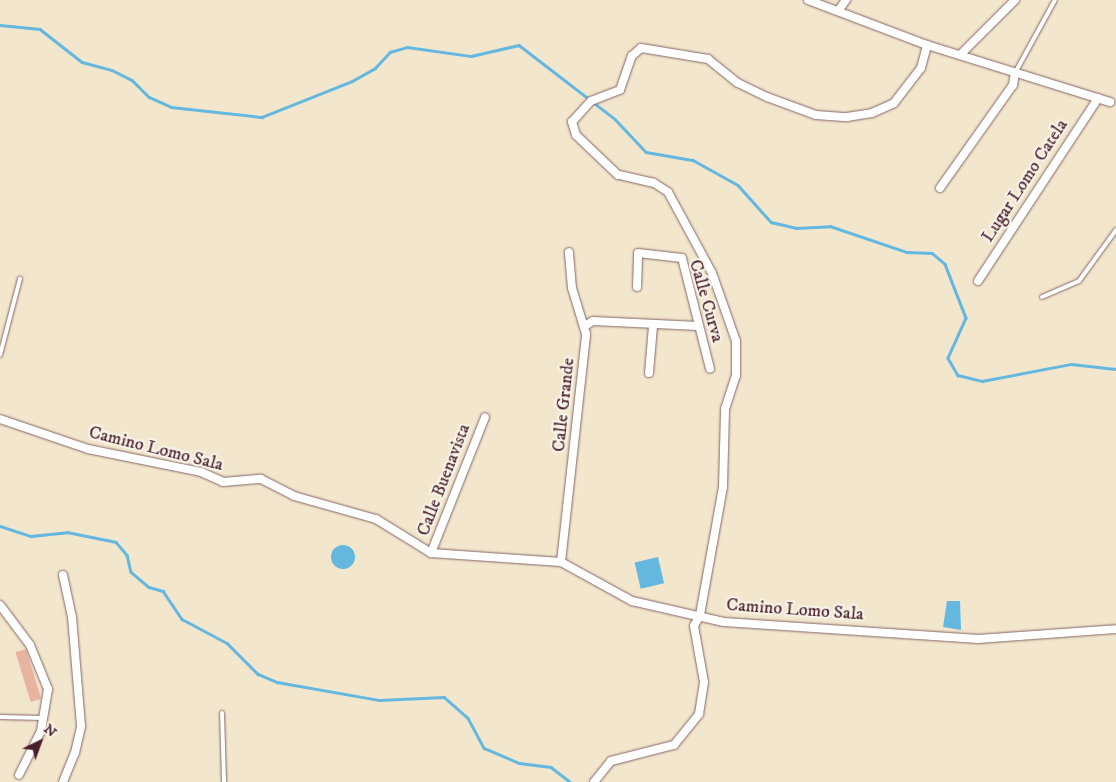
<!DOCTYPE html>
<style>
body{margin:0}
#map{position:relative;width:1116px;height:782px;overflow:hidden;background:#f2e6cd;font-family:"IM FELL DW Pica",serif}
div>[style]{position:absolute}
.water>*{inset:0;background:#64b8e0;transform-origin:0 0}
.round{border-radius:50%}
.stream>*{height:2.5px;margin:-1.25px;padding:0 1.25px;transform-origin:1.25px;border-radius:1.25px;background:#64b8e0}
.building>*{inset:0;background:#e9b3a1;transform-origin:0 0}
.roads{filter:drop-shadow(0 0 1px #856564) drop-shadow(0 0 1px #856564)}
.lane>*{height:4px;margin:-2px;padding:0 2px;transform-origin:2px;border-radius:2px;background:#fff}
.street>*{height:8px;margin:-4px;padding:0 4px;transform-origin:4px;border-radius:4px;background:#fff}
span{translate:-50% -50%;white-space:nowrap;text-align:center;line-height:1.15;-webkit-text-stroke:4.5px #f7f3e8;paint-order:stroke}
.street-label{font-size:18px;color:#4a1f2b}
.north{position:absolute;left:15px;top:717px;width:50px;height:50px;-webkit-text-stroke:4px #f7f3e8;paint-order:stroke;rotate:42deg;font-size:14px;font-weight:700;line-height:20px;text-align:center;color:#4a1f2b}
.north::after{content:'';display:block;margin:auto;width:18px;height:22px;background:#4a1f2b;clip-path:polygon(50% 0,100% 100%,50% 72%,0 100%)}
</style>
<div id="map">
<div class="water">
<div class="round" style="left:331px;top:545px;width:24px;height:24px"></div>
<div style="left:658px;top:557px;width:27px;height:24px;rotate:77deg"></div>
<div style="clip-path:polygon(947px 601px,960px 601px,961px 630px,943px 627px)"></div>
</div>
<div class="stream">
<div style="left:0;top:25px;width:40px;rotate:5.7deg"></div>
<div style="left:40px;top:29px;width:53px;rotate:38.2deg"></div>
<div style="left:82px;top:62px;width:31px;rotate:15deg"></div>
<div style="left:112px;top:70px;width:22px;rotate:27deg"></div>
<div style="left:132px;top:80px;width:24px;rotate:45deg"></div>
<div style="left:149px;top:97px;width:24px;rotate:24deg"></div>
<div style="left:171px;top:107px;width:92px;rotate:6.3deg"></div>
<div style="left:262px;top:117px;width:97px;rotate:-21.8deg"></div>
<div style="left:352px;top:81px;width:26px;rotate:-29deg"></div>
<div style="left:375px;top:68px;width:22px;rotate:-47deg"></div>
<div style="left:390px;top:52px;width:18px;rotate:-16deg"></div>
<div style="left:407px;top:47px;width:65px;rotate:8deg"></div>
<div style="left:471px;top:56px;width:49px;rotate:-12.9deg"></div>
<div style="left:519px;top:45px;width:121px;rotate:37.6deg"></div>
<div style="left:615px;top:119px;width:45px;rotate:46.8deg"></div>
<div style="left:646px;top:152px;width:48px;rotate:9.7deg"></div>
<div style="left:693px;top:160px;width:51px;rotate:29.1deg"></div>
<div style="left:738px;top:185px;width:50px;rotate:48.3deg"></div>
<div style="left:771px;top:222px;width:26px;rotate:13deg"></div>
<div style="left:796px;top:228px;width:34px;rotate:-3deg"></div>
<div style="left:830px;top:226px;width:81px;rotate:18.7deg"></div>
<div style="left:907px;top:252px;width:25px;rotate:2deg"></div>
<div style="left:932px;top:253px;width:17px;rotate:40deg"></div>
<div style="left:945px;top:264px;width:58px;rotate:68.7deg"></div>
<div style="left:966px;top:318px;width:44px;rotate:114.2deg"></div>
<div style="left:948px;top:358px;width:20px;rotate:60deg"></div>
<div style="left:958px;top:375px;width:25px;rotate:14deg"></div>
<div style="left:982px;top:381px;width:91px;rotate:-10.8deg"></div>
<div style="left:1071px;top:364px;width:45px;rotate:6.3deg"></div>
<div style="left:0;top:526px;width:33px;rotate:18deg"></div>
<div style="left:31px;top:536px;width:36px;rotate:-6deg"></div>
<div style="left:67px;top:532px;width:50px;rotate:11.5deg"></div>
<div style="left:116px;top:542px;width:17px;rotate:50deg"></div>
<div style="left:127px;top:555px;width:17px;rotate:77deg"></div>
<div style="left:131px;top:572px;width:23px;rotate:40deg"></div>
<div style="left:149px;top:587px;width:15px;rotate:16deg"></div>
<div style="left:163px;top:591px;width:34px;rotate:56deg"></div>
<div style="left:182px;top:619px;width:51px;rotate:28.1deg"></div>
<div style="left:227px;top:643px;width:44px;rotate:45deg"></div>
<div style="left:258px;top:674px;width:21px;rotate:23deg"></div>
<div style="left:277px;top:682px;width:104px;rotate:10deg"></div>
<div style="left:379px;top:700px;width:65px;rotate:-2.6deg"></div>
<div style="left:444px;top:697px;width:32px;rotate:41deg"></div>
<div style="left:468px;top:718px;width:34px;rotate:62deg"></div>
<div style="left:484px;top:748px;width:38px;rotate:23deg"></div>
<div style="left:519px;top:763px;width:32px;rotate:7deg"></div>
<div style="left:551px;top:767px;width:24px;rotate:38deg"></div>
</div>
<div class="building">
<div style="left:26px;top:649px;width:52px;height:11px;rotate:73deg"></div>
</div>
<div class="roads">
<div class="lane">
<div style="left:1015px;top:73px;width:83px;rotate:-61.3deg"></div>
<div style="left:1042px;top:297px;width:40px;rotate:-23.4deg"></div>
<div style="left:1079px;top:281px;width:63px;rotate:-54deg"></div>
<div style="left:0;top:355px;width:79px;rotate:-75.3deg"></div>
<div style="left:222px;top:713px;width:69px;rotate:88.3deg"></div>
<div style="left:0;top:717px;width:43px;rotate:1.3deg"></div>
</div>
<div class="street">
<div style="left:808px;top:0;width:127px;rotate:20.7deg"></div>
<div style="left:927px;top:45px;width:192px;rotate:17.3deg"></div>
<div style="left:838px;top:11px;width:14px;rotate:-54deg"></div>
<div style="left:960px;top:55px;width:78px;rotate:-45deg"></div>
<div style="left:940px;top:188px;width:126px;rotate:-54.7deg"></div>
<div style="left:1013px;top:85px;width:12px;rotate:-81deg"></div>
<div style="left:978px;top:281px;width:219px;rotate:-56.7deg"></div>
<div style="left:637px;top:287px;width:34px;rotate:-88deg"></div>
<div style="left:638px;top:253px;width:44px;rotate:6.5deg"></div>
<div style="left:682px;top:258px;width:114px;rotate:75.8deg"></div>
<div style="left:585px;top:326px;width:9px;rotate:-32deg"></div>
<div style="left:593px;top:321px;width:105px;rotate:2.7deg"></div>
<div style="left:649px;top:373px;width:47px;rotate:-85.1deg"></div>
<div style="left:0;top:419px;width:93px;rotate:18.8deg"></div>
<div style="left:88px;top:449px;width:115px;rotate:11.5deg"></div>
<div style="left:201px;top:472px;width:24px;rotate:24deg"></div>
<div style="left:223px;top:482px;width:38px;rotate:-5deg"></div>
<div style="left:261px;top:479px;width:37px;rotate:27deg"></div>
<div style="left:294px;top:496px;width:85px;rotate:15.7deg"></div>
<div style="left:376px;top:519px;width:65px;rotate:31.7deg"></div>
<div style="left:431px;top:553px;width:130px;rotate:4deg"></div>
<div style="left:561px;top:562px;width:81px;rotate:28.8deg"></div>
<div style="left:632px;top:601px;width:94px;rotate:12.9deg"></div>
<div style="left:724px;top:622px;width:255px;rotate:3.8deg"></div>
<div style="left:978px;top:639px;width:138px;rotate:-4.1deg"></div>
<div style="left:431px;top:553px;width:146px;rotate:-68.3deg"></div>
<div style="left:561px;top:562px;width:229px;rotate:-83.7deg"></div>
<div style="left:586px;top:334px;width:48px;rotate:-106.9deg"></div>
<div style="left:572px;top:288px;width:36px;rotate:-95deg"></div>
<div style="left:0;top:605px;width:50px;rotate:53.1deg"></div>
<div style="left:30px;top:645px;width:48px;rotate:67.8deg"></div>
<div style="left:48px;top:689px;width:43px;rotate:99.5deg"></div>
<div style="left:41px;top:731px;width:49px;rotate:116.6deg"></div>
<div style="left:63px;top:782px;width:31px;rotate:-68deg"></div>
<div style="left:75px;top:753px;width:28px;rotate:-77deg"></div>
<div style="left:81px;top:726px;width:109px;rotate:-94.7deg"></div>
<div style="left:72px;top:617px;width:43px;rotate:-102.1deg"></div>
<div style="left:594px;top:782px;width:27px;rotate:-51deg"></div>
<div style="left:611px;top:761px;width:65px;rotate:-14.3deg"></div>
<div style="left:674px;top:745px;width:40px;rotate:-51deg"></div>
<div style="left:699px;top:714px;width:32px;rotate:-81deg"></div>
<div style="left:704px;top:682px;width:57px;rotate:-100.1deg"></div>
<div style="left:694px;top:626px;width:13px;rotate:-61deg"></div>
<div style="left:700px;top:615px;width:130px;rotate:-79.8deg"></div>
<div style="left:723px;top:487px;width:78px;rotate:-88.5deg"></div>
<div style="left:725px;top:409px;width:35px;rotate:-72deg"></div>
<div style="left:736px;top:376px;width:35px;rotate:-90deg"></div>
<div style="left:736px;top:341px;width:72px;rotate:-109.4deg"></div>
<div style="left:712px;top:273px;width:92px;rotate:-118.5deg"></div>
<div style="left:668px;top:192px;width:17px;rotate:-147deg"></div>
<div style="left:654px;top:183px;width:37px;rotate:-167deg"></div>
<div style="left:618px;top:175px;width:58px;rotate:-136.4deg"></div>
<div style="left:576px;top:135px;width:14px;rotate:-107deg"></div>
<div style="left:572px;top:122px;width:28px;rotate:-48deg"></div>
<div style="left:591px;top:101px;width:31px;rotate:-21deg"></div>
<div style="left:620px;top:90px;width:36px;rotate:-71deg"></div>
<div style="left:632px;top:56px;width:12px;rotate:-42deg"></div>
<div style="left:641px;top:48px;width:68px;rotate:9.3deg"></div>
<div style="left:708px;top:59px;width:38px;rotate:39deg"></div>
<div style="left:738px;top:83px;width:32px;rotate:26deg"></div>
<div style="left:767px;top:97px;width:52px;rotate:20.2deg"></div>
<div style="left:816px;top:115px;width:31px;rotate:4deg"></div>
<div style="left:847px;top:117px;width:25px;rotate:-9deg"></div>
<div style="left:872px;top:113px;width:24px;rotate:-24deg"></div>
<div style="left:894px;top:103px;width:44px;rotate:-52.4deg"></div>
<div style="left:921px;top:68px;width:24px;rotate:-75deg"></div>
</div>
</div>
<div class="street-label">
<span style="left:1025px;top:181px;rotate:-57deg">Lugar Lomo Catela</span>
<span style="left:706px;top:301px;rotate:74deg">Calle Curva</span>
<span style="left:564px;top:405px;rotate:-84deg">Calle Grande</span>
<span style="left:156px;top:449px;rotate:14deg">Camino Lomo Sala</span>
<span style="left:444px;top:480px;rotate:-69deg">Calle Buenavista</span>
<span style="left:795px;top:610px;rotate:4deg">Camino Lomo Sala</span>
</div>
<div class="north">N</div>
</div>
